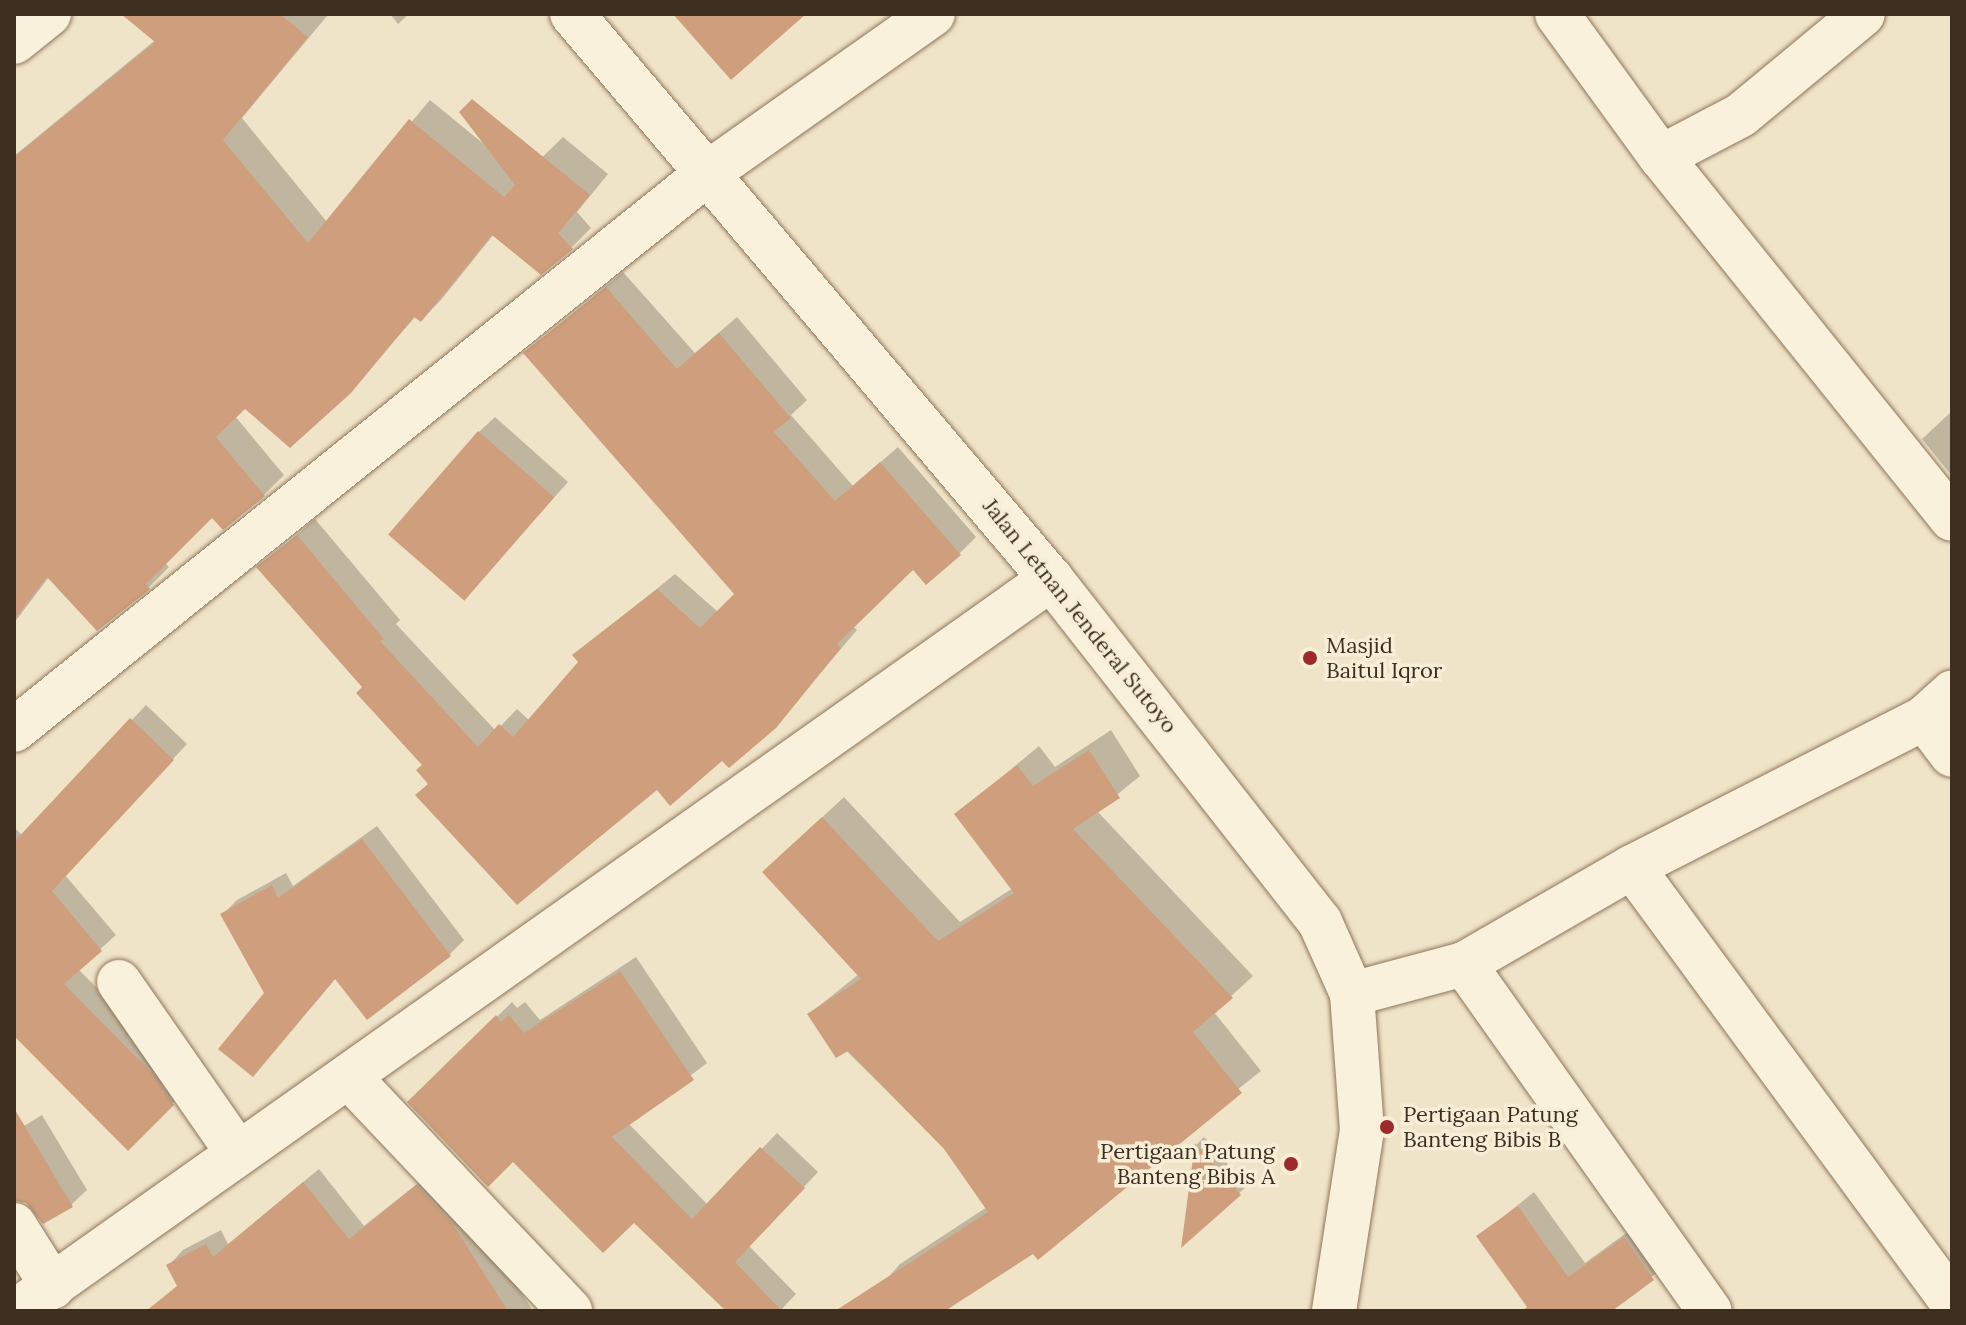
<!DOCTYPE html>
<style>
body{margin:0}
#map{position:relative;width:1966px;height:1325px;overflow:hidden;background:#f0e4c8;font-family:Lora,serif}
div>[style]{position:absolute}
.shadow>*{inset:0;background:#0003}
.building>*{inset:0;background:#cf9f7d;transform-origin:0 0}
.roads{filter:drop-shadow(0 0 2px #8d765c) drop-shadow(0 0 2px #8d765c)}
.minor>*{height:44px;margin:-22px;padding:0 22px;transform-origin:22px;border-radius:22px;background:#faf1dc}
.secondary>*{height:44px;margin:-22px;padding:0 22px;transform-origin:22px;border-radius:22px;background:#faf1dc}
.dots>*{width:22px;height:22px;translate:-50% -50%;box-sizing:border-box;border:4px solid #f7eed8;border-radius:50%}
span{translate:-50% -50%;white-space:nowrap;text-align:center;line-height:1.15;-webkit-text-stroke:7px #f7eed8;paint-order:stroke}
.street-label{font-size:22px;color:#3d2e20}
.poi-label{font-size:22px;color:#3d2e20}
.left{translate:0 -50%;text-align:left}
.right{translate:-100% -50%;text-align:right}
.frame{position:absolute;inset:0;border:16px solid #3d2e20;pointer-events:none}
</style>
<div id="map">
<div class="shadow">
<div style="clip-path:polygon(187px 14px,327px 16px,242px 118px,327px 222px,430px 100px,523px 176px,563px 137px,608px 174px,577px 212px,591px 228px,571px 248px,494px 234px,441px 300px,421px 320px,416px 316px,344px 398px,245px 406px,235px 416px,284px 475px,264px 495px,212px 515px,165px 563px,169px 567px,149px 587px,97px 628px,49px 577px,14px 623px,14px 156px)"></div>
<div style="clip-path:polygon(390px 14px,409px 14px,398px 24px)"></div>
<div style="clip-path:polygon(623px 272px,695px 353px,737px 317px,807px 400px,791px 415px,853px 486px,898px 447px,976px 537px,959px 554px,913px 567px,853px 626px,857px 630px,775px 726px,657px 788px,429px 783px,424px 764px,365px 687px,259px 568px,315px 519px,400px 620px,396px 624px,496px 731px,517px 709px,530px 721px,580px 662px,575px 655px,675px 574px,718px 612px,736px 594px,526px 353px)"></div>
<div style="clip-path:polygon(1952px 411px,1952px 476px,1922px 439px)"></div>
<div style="clip-path:polygon(495px 417px,568px 482px,478px 583px,479px 432px)"></div>
<div style="clip-path:polygon(146px 705px,187px 744px,65px 875px,116px 935px,78px 969px,168px 1059px,188px 1088px,128px 1148px,14px 1033px,14px 827px,23px 836px)"></div>
<div style="clip-path:polygon(1111px 730px,1140px 776px,1097px 811px,1253px 976px,1214px 1012px,1261px 1071px,1033px 1251px,941px 1311px,858px 1311px,900px 1264px,987px 1207px,945px 1148px,809px 1014px,859px 974px,786px 851px,844px 797px,960px 922px,1013px 888px,957px 814px,1039px 746px,1055px 767px)"></div>
<div style="clip-path:polygon(377px 826px,464px 940px,450px 954px,336px 978px,253px 1075px,266px 994px,223px 914px,237px 900px,286px 873px,293px 886px)"></div>
<div style="clip-path:polygon(636px 957px,707px 1063px,628px 1123px,708px 1205px,777px 1133px,818px 1172px,749px 1246px,796px 1294px,780px 1311px,729px 1311px,634px 1220px,410px 1102px,512px 1002px,517px 1008px,525px 1002px,540px 1020px)"></div>
<div style="clip-path:polygon(42px 1115px,87px 1190px,71px 1205px,14px 1201px,14px 1132px)"></div>
<div style="clip-path:polygon(1204px 1137px,1247px 1186px,1184px 1243px,1197px 1144px)"></div>
<div style="clip-path:polygon(319px 1169px,364px 1226px,432px 1172px,467px 1208px,533px 1311px,193px 1311px,169px 1265px,183px 1250px,221px 1230px,228px 1244px)"></div>
<div style="clip-path:polygon(1534px 1192px,1585px 1263px,1640px 1223px,1668px 1263px,1611px 1311px,1533px 1311px,1479px 1236px)"></div>
</div>
<div class="building">
<div style="clip-path:polygon(121px 14px,280px 14px,308px 37px,223px 140px,308px 243px,409px 119px,504px 197px,515px 185px,459px 112px,472px 99px,590px 195px,558px 233px,573px 249px,541px 275px,492px 235px,421px 322px,414px 317px,351px 393px,290px 448px,245px 409px,216px 437px,265px 496px,223px 530px,212px 518px,146px 584px,150px 589px,97px 631px,47px 577px,14px 620px,14px 157px,155px 42px)"></div>
<div style="clip-path:polygon(673px 14px,806px 14px,731px 80px)"></div>
<div style="clip-path:polygon(606px 287px,677px 369px,719px 333px,791px 418px,774px 432px,835px 501px,880px 462px,961px 555px,926px 585px,913px 570px,837px 644px,841px 648px,776px 728px,729px 768px,722px 761px,670px 806px,657px 790px,517px 905px,415px 795px,428px 784px,416px 770px,422px 765px,356px 693px,362px 687px,256px 567px,297px 535px,384px 639px,380px 641px,478px 747px,499px 724px,513px 737px,578px 662px,572px 655px,657px 589px,700px 628px,734px 594px,523px 353px)"></div>
<div style="left:478px;top:431px;width:101px;height:137px;rotate:41deg"></div>
<div style="clip-path:polygon(130px 718px,174px 760px,52px 891px,102px 951px,64px 984px,153px 1074px,174px 1105px,128px 1151px,14px 1036px,14px 842px)"></div>
<div style="clip-path:polygon(1089px 750px,1120px 798px,1073px 829px,1233px 998px,1193px 1032px,1242px 1093px,1038px 1260px,1033px 1254px,945px 1311px,835px 1311px,988px 1212px,944px 1149px,848px 1051px,836px 1058px,807px 1014px,861px 979px,762px 872px,822px 817px,938px 941px,1014px 893px,954px 814px,1017px 765px,1033px 786px)"></div>
<div style="clip-path:polygon(362px 839px,451px 956px,367px 1020px,335px 979px,253px 1077px,218px 1049px,264px 993px,220px 914px,272px 885px,278px 898px)"></div>
<div style="clip-path:polygon(620px 971px,694px 1080px,612px 1137px,692px 1219px,760px 1147px,805px 1188px,735px 1262px,782px 1311px,726px 1311px,634px 1223px,603px 1253px,513px 1162px,488px 1187px,407px 1102px,496px 1015px,501px 1022px,509px 1015px,524px 1033px)"></div>
<div style="clip-path:polygon(14px 1108px,73px 1207px,43px 1224px,26px 1203px,14px 1200px)"></div>
<div style="clip-path:polygon(1195px 1143px,1241px 1195px,1181px 1248px)"></div>
<div style="clip-path:polygon(303px 1182px,349px 1239px,416px 1185px,452px 1223px,508px 1311px,146px 1311px,177px 1286px,166px 1265px,206px 1244px,213px 1257px)"></div>
<div style="clip-path:polygon(1518px 1206px,1568px 1277px,1624px 1237px,1654px 1280px,1612px 1311px,1522px 1311px,1527px 1307px,1476px 1236px)"></div>
</div>
<div class="roads">
<div class="minor">
<div style="left:1557px;top:14px;width:177px;rotate:54deg"></div>
<div style="left:1661px;top:157px;width:464px;rotate:51.2deg"></div>
<div style="left:1661px;top:157px;width:90px;rotate:-27.7deg"></div>
<div style="left:1741px;top:115px;width:158px;rotate:-39.6deg"></div>
<div style="left:1924px;top:718px;width:46px;rotate:52.9deg"></div>
<div style="left:14px;top:730px;width:891px;rotate:-38.76deg"></div>
<div style="left:709px;top:172px;width:274px;rotate:-35.2deg"></div>
<div style="left:1632px;top:867px;width:540px;rotate:53.66deg"></div>
<div style="left:1464px;top:964px;width:425px;rotate:54.7deg"></div>
<div style="left:119px;top:982px;width:208px;rotate:55.2deg"></div>
<div style="left:1352px;top:994px;width:116px;rotate:-15deg"></div>
<div style="left:1464px;top:964px;width:194px;rotate:-30deg"></div>
<div style="left:1632px;top:867px;width:328px;rotate:-27deg"></div>
<div style="left:1924px;top:718px;width:38px;rotate:-42deg"></div>
<div style="left:349px;top:1077px;width:322px;rotate:46.6deg"></div>
<div style="left:14px;top:1225px;width:73px;rotate:57.8deg"></div>
<div style="left:16px;top:1311px;width:1268px;rotate:-35.27deg"></div>
</div>
<div class="secondary">
<div style="left:572px;top:14px;width:741px;rotate:49.71deg"></div>
<div style="left:1051px;top:579px;width:436px;rotate:51.9deg"></div>
<div style="left:1320px;top:922px;width:79px;rotate:66deg"></div>
<div style="left:1352px;top:994px;width:136px;rotate:85.8deg"></div>
<div style="left:1362px;top:1130px;width:183px;rotate:98.8deg"></div>
<div style="left:14px;top:42px;width:45px;rotate:-38.7deg"></div>
</div>
</div>
<div class="dots">
<div style="left:1310px;top:658px;background:#9e2a2b"></div>
<div style="left:1387px;top:1127px;background:#9e2a2b"></div>
<div style="left:1291px;top:1164px;background:#9e2a2b"></div>
</div>
<div class="street-label">
<span style="left:1080px;top:616px;rotate:51deg">Jalan Letnan Jenderal Sutoyo</span>
</div>
<div class="poi-label">
<span class="left" style="left:1326px;top:658px">Masjid<br>Baitul Iqror</span>
<span class="left" style="left:1403px;top:1127px">Pertigaan Patung<br>Banteng Bibis B</span>
<span class="right" style="left:1275px;top:1164px">Pertigaan Patung<br>Banteng Bibis A</span>
</div>
<div class="frame"></div>
</div>
